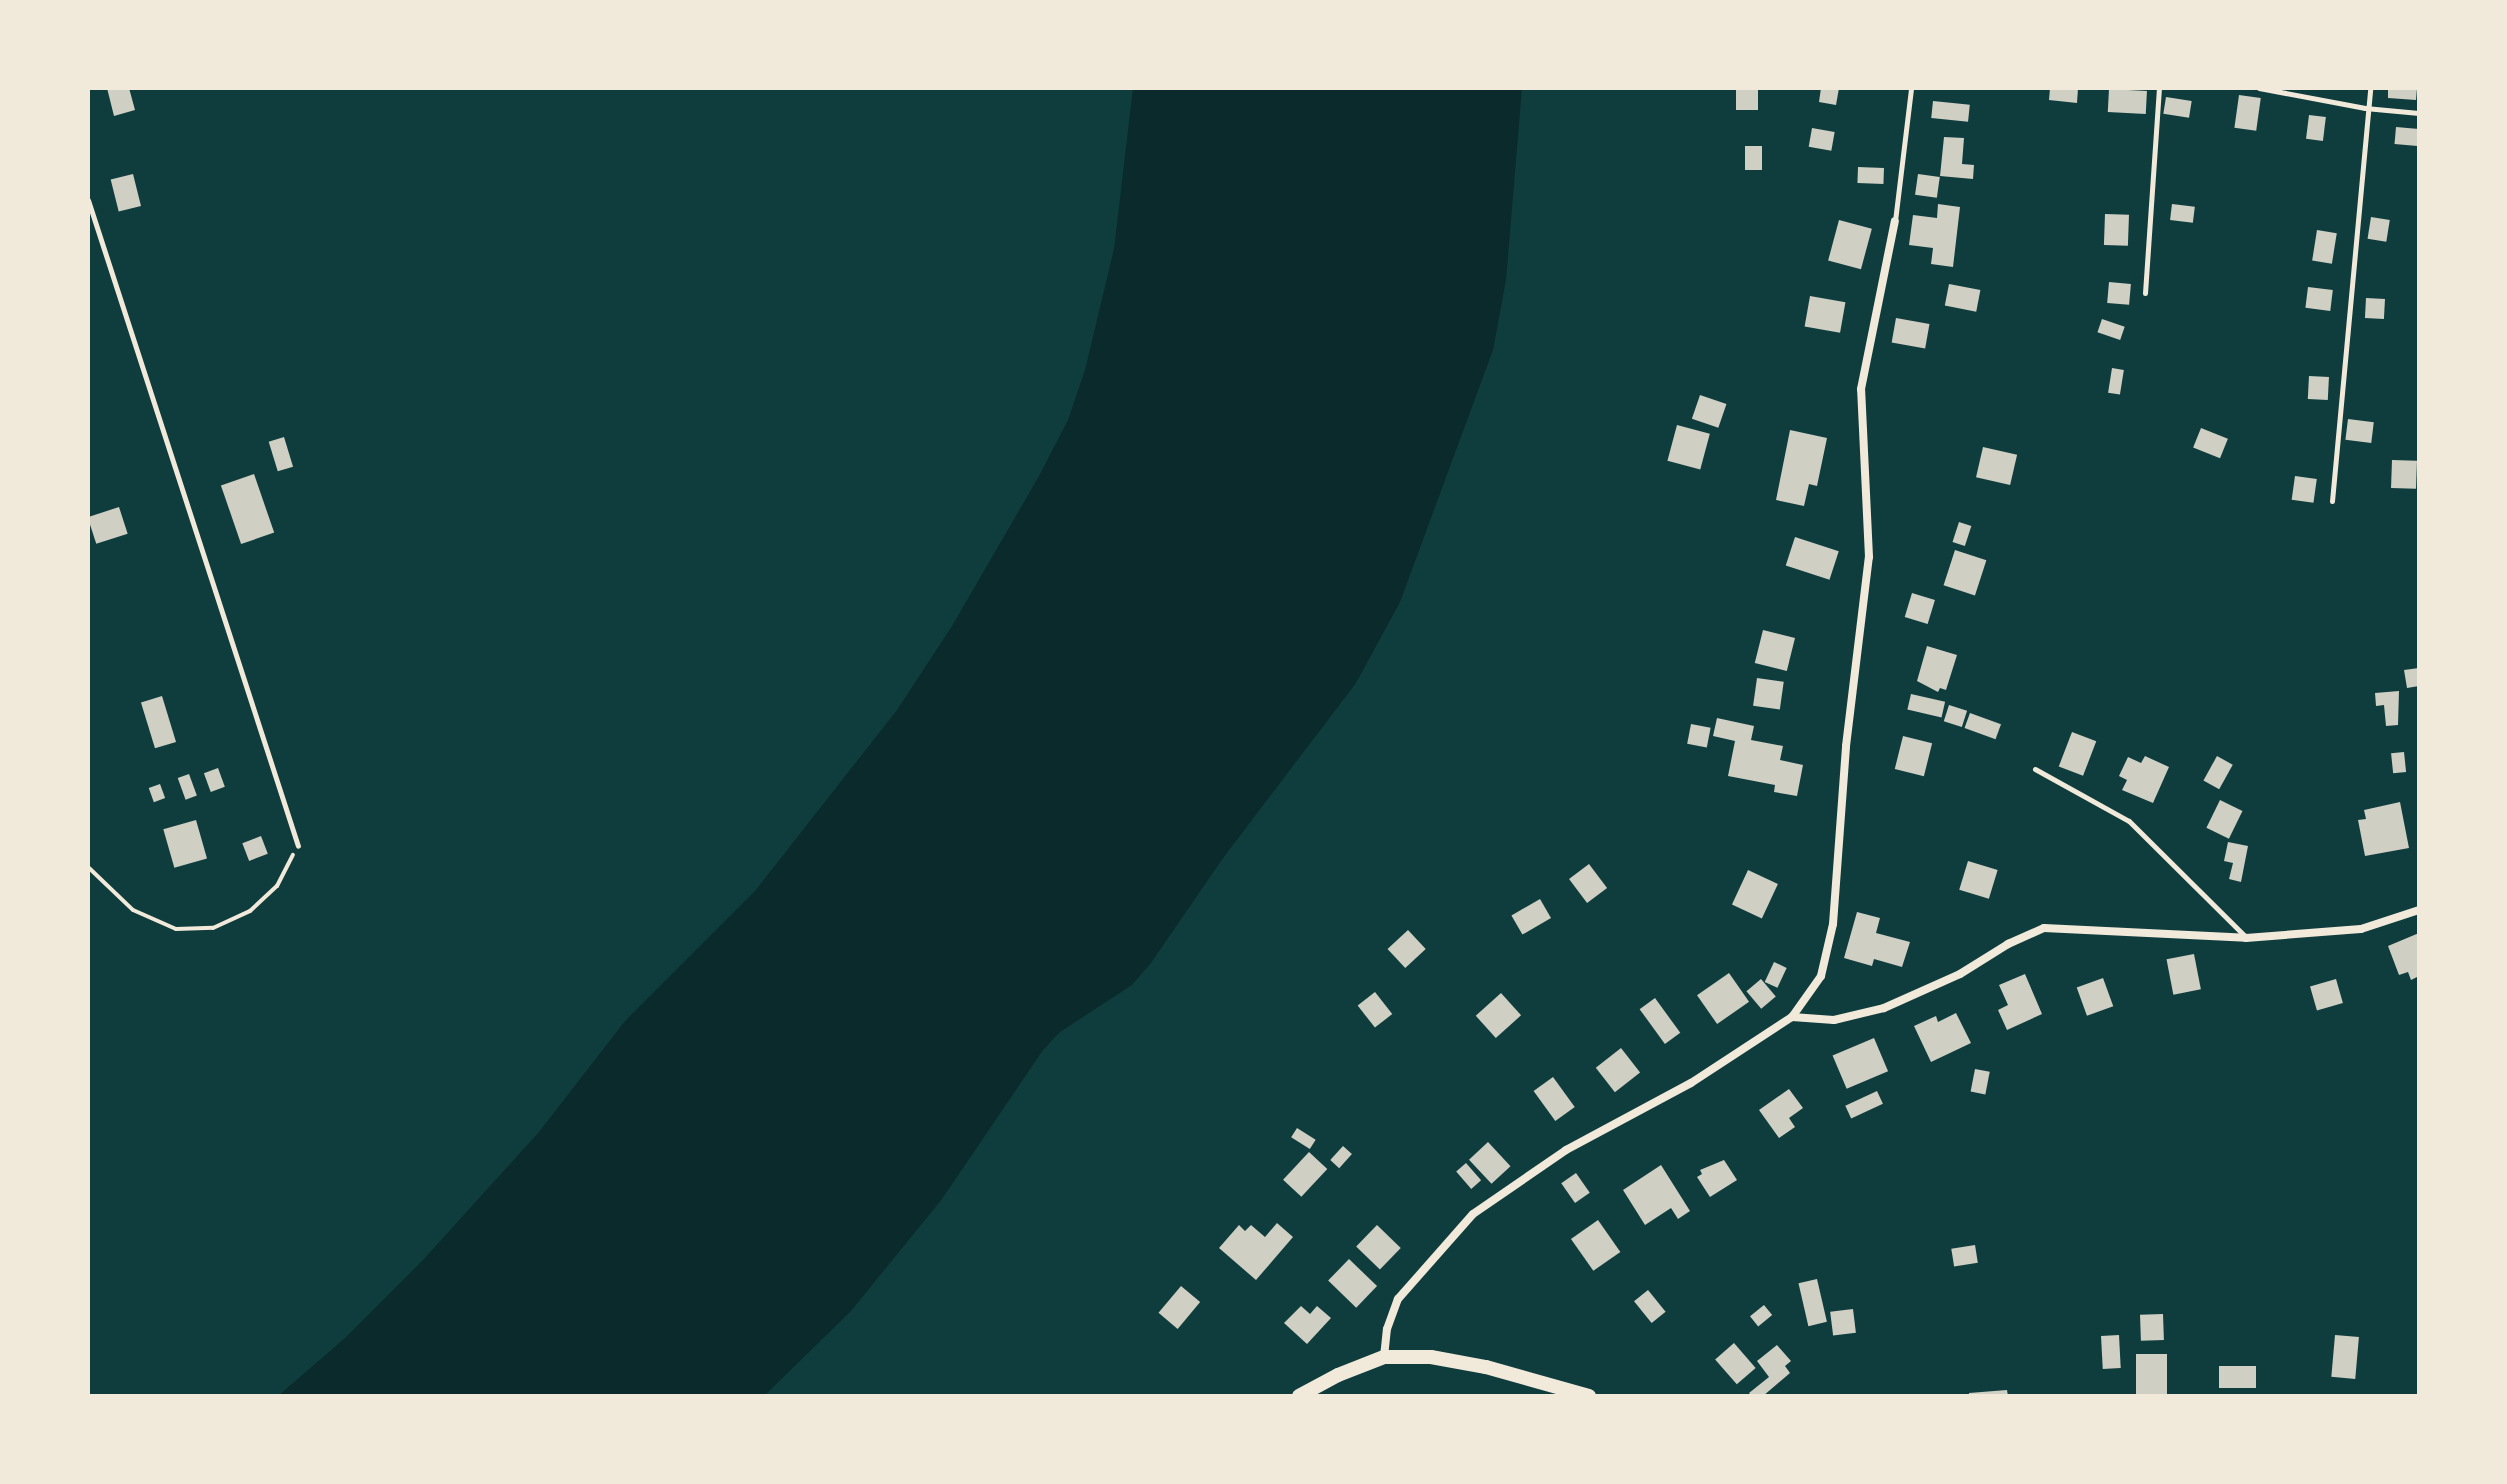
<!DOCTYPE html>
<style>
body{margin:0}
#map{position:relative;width:2507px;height:1484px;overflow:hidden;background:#0f3d3e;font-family:Inter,sans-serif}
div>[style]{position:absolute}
.water>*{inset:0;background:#0a2a2b}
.building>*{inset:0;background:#cfcfc3;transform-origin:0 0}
.path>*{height:4px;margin:-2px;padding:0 2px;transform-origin:2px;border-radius:2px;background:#f1e9da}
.service>*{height:5px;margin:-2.5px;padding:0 2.5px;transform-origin:2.5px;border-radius:2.5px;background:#f1e9da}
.minor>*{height:8px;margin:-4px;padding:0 4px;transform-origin:4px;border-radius:4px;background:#f1e9da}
.tertiary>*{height:14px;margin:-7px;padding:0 7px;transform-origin:7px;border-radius:7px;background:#f1e9da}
span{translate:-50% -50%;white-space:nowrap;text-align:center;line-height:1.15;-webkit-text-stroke:6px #f1e9da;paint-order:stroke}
.frame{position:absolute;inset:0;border:90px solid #f1e9da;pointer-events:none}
</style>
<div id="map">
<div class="water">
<div style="clip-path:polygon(1133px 88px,1522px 88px,1506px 280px,1493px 350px,1400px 602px,1356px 683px,1223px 858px,1151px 963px,1132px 985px,1060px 1032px,1043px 1050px,942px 1199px,851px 1311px,764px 1396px,278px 1396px,345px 1338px,422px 1261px,539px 1132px,625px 1021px,755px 891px,897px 710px,952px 626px,1039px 476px,1068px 420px,1085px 370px,1114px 249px)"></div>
</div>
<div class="building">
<div style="clip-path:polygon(107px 88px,129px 88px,135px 110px,114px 116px)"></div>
<div style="left:1736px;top:88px;width:22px;height:22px"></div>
<div style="clip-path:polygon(1821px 88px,1839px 88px,1836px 105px,1819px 102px)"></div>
<div style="clip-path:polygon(2050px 88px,2078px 88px,2077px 103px,2049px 100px)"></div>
<div style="clip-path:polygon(2388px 88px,2417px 88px,2416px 100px,2388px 98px)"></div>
<div style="left:2109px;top:89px;width:38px;height:23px;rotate:3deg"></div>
<div style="left:2239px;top:95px;width:22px;height:33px;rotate:8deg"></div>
<div style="left:2166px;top:97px;width:26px;height:17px;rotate:9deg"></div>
<div style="left:1933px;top:101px;width:37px;height:17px;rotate:6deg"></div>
<div style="left:2309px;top:115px;width:17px;height:24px;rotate:7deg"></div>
<div style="left:2396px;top:127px;width:23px;height:17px;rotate:5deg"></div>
<div style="left:1812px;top:128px;width:23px;height:19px;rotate:10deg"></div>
<div style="clip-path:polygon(1944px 137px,1964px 138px,1962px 164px,1974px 165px,1973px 179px,1940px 176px)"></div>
<div style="left:1745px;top:146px;width:17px;height:24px"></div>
<div style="left:1858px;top:167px;width:26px;height:16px;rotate:2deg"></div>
<div style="left:133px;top:174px;width:33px;height:23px;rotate:76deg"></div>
<div style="left:1918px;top:174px;width:22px;height:21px;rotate:8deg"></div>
<div style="clip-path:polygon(1938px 204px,1960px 207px,1953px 267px,1931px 264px,1933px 248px,1909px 245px,1913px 215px,1937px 218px)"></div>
<div style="left:2172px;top:204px;width:23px;height:16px;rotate:7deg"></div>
<div style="left:2105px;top:214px;width:24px;height:31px;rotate:2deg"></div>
<div style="left:2371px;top:217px;width:19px;height:22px;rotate:9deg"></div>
<div style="left:1839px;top:220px;width:34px;height:42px;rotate:15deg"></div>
<div style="left:2317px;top:230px;width:20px;height:31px;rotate:9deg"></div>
<div style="left:2109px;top:282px;width:22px;height:21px;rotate:5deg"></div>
<div style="left:1949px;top:284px;width:32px;height:22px;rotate:11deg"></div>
<div style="left:2308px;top:287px;width:25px;height:21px;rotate:7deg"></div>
<div style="left:1810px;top:296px;width:36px;height:31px;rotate:10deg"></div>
<div style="left:2366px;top:298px;width:19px;height:20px;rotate:3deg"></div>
<div style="left:1896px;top:318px;width:34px;height:25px;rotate:10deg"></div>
<div style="left:2102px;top:319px;width:24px;height:14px;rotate:19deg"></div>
<div style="left:2112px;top:368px;width:12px;height:25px;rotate:9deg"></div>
<div style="left:2309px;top:376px;width:20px;height:23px;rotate:3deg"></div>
<div style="left:1700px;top:395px;width:28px;height:25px;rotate:19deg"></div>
<div style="left:2348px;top:419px;width:26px;height:21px;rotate:7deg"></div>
<div style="left:1677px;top:425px;width:34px;height:37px;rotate:15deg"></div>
<div style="left:2201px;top:428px;width:29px;height:21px;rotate:22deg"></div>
<div style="clip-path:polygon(1790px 430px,1827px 438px,1817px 486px,1809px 484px,1804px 506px,1776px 500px)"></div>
<div style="left:284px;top:437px;width:31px;height:16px;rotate:73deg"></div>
<div style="left:1983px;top:447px;width:35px;height:31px;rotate:13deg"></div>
<div style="left:2392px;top:460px;width:25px;height:28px;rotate:2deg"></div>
<div style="left:254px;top:474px;width:62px;height:35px;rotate:71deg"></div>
<div style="left:2295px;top:476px;width:22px;height:24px;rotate:8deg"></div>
<div style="left:119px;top:507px;width:28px;height:33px;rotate:72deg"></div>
<div style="left:1959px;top:522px;width:13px;height:21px;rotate:18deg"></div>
<div style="left:1795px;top:537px;width:46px;height:30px;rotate:18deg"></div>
<div style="left:1955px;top:550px;width:33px;height:37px;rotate:18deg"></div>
<div style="left:1912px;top:593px;width:24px;height:25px;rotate:17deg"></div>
<div style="left:1763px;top:630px;width:33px;height:34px;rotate:14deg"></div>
<div style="clip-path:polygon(1927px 646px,1957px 655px,1946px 690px,1940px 688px,1938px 692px,1917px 681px)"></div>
<div style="clip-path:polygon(2419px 668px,2419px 686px,2407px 688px,2404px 670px)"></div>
<div style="left:1757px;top:678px;width:27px;height:28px;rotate:8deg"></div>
<div style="clip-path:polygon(2399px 691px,2398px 725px,2386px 726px,2384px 705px,2376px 706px,2375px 693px)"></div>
<div style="left:1911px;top:694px;width:35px;height:16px;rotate:13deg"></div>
<div style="left:162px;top:696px;width:48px;height:22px;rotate:73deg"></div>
<div style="left:1949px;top:705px;width:19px;height:17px;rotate:18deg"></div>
<div style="left:1970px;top:713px;width:33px;height:16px;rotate:20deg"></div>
<div style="clip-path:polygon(1717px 718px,1754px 726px,1751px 740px,1783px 746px,1780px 760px,1803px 765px,1797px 796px,1774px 792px,1775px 785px,1728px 776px,1735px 741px,1713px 736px)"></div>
<div style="left:1691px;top:724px;width:20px;height:20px;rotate:11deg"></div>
<div style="left:2072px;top:732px;width:26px;height:37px;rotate:21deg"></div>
<div style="left:1903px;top:736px;width:30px;height:34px;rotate:14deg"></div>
<div style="left:2404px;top:752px;width:20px;height:13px;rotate:84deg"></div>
<div style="clip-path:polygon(2145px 756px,2169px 767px,2153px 803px,2122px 790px,2127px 780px,2119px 776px,2128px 757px,2141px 763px)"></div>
<div style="left:2217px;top:756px;width:18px;height:28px;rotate:29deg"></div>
<div style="left:218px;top:768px;width:20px;height:15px;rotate:70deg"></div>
<div style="left:189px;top:774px;width:23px;height:12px;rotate:70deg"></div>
<div style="left:160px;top:784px;width:15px;height:12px;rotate:70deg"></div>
<div style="left:2220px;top:800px;width:25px;height:31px;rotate:26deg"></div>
<div style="clip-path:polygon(2400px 802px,2409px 848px,2365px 856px,2358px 820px,2366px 819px,2364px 810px)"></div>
<div style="left:196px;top:820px;width:40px;height:34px;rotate:74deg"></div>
<div style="left:261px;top:836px;width:19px;height:20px;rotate:69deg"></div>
<div style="clip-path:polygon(2228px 842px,2248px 846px,2241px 882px,2229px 879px,2233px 863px,2224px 861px)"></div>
<div style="left:1968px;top:861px;width:31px;height:30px;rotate:17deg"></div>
<div style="left:1589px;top:864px;width:30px;height:25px;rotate:53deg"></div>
<div style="left:1748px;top:870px;width:33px;height:38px;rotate:25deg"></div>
<div style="left:1540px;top:899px;width:22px;height:33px;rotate:60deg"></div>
<div style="clip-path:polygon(1857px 912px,1880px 918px,1876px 933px,1910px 942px,1902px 967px,1874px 959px,1872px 966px,1844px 958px)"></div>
<div style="left:1408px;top:930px;width:26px;height:28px;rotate:47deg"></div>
<div style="clip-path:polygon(2419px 933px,2419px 976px,2411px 980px,2408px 972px,2399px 975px,2388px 946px)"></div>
<div style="left:2194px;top:954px;width:36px;height:28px;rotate:79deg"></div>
<div style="left:1774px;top:962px;width:14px;height:22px;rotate:25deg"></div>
<div style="left:1729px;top:973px;width:35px;height:39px;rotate:55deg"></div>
<div style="clip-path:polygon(2025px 974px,2042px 1014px,2007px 1030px,1998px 1010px,2008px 1005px,1999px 985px)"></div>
<div style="left:2103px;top:978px;width:30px;height:28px;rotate:70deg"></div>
<div style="left:1761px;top:979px;width:23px;height:19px;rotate:50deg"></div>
<div style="left:2336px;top:979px;width:25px;height:27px;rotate:74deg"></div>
<div style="left:1375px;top:992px;width:28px;height:22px;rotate:52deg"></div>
<div style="left:1501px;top:993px;width:30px;height:34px;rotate:48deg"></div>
<div style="left:1655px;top:998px;width:43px;height:19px;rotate:54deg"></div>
<div style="clip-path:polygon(1956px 1013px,1971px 1043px,1931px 1062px,1914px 1026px,1936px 1016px,1938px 1022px)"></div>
<div style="left:1874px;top:1038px;width:36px;height:45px;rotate:67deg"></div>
<div style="left:1621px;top:1048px;width:31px;height:32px;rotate:52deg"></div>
<div style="left:1975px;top:1069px;width:15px;height:23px;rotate:11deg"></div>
<div style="left:1553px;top:1077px;width:37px;height:24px;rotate:54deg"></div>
<div style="clip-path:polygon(1789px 1089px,1803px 1108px,1789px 1118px,1795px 1127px,1779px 1138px,1759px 1110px)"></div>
<div style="left:1877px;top:1091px;width:14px;height:35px;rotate:65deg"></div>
<div style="left:1297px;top:1128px;width:22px;height:11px;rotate:32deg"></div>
<div style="left:1488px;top:1142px;width:33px;height:26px;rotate:47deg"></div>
<div style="left:1343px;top:1146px;width:12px;height:19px;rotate:42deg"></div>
<div style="left:1309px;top:1152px;width:25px;height:38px;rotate:43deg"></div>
<div style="clip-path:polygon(1724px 1160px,1737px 1180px,1710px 1197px,1697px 1177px,1702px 1174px,1700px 1170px)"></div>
<div style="left:1466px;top:1163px;width:23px;height:13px;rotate:49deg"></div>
<div style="clip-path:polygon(1661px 1165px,1690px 1211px,1678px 1219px,1671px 1208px,1645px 1225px,1623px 1190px)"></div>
<div style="left:1576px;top:1173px;width:24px;height:18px;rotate:55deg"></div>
<div style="left:1598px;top:1220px;width:39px;height:33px;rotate:55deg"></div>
<div style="clip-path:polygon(1277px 1223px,1293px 1237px,1256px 1280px,1219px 1248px,1239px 1225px,1245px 1231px,1251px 1225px,1265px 1237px)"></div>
<div style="left:1377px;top:1225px;width:33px;height:30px;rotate:44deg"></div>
<div style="left:1975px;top:1245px;width:18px;height:24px;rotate:81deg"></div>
<div style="left:1349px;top:1259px;width:39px;height:30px;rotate:44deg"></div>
<div style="left:1817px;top:1279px;width:44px;height:19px;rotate:77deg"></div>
<div style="left:1181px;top:1286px;width:25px;height:35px;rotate:40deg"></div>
<div style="left:1648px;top:1290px;width:28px;height:18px;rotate:51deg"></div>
<div style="left:1764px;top:1305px;width:13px;height:18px;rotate:51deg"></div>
<div style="clip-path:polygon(1301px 1306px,1310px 1314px,1317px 1306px,1331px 1318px,1307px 1344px,1284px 1323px)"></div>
<div style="left:1853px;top:1309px;width:24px;height:23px;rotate:83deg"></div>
<div style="left:2163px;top:1314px;width:26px;height:23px;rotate:88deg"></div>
<div style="left:2119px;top:1335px;width:33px;height:18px;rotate:87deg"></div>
<div style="left:2335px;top:1335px;width:24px;height:42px;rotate:5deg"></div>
<div style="left:1734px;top:1343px;width:33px;height:25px;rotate:49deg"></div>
<div style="clip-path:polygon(1777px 1345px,1791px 1361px,1785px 1366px,1790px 1373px,1763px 1396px,1752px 1396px,1749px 1393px,1769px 1377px,1757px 1361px)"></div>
<div style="left:2136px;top:1354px;width:31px;height:42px"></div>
<div style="left:2219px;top:1366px;width:37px;height:22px"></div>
<div style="clip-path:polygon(2007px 1390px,2008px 1396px,1969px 1396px,1969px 1393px)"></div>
</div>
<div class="path">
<div style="left:88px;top:867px;width:62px;rotate:43.7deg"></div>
<div style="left:133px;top:910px;width:47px;rotate:23.8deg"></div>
<div style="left:176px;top:929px;width:37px;rotate:-2deg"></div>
<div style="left:213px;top:928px;width:41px;rotate:-24.7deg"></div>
<div style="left:250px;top:911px;width:37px;rotate:-43deg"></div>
<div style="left:277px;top:886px;width:35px;rotate:-63deg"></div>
</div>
<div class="service">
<div style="left:2259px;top:88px;width:108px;rotate:10.7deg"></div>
<div style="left:2365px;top:108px;width:54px;rotate:5.3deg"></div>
<div style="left:88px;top:200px;width:679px;rotate:71.99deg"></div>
<div style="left:1895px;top:221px;width:134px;rotate:-83.1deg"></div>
<div style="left:2145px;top:293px;width:205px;rotate:-86.1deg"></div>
<div style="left:2332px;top:501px;width:415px;rotate:-84.7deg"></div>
<div style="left:2035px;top:769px;width:107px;rotate:29deg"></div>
<div style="left:2129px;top:821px;width:165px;rotate:44.8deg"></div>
</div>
<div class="minor">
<div style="left:1792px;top:1017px;width:42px;rotate:4.1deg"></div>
<div style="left:1834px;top:1020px;width:51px;rotate:-13.5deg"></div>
<div style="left:1884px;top:1008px;width:83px;rotate:-24.1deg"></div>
<div style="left:1960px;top:974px;width:57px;rotate:-32deg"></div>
<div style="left:2008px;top:944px;width:39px;rotate:-24deg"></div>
<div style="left:2044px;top:928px;width:202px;rotate:2.8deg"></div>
<div style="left:2246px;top:938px;width:115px;rotate:-4.5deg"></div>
<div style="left:2361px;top:929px;width:61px;rotate:-18.1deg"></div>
<div style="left:1384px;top:1357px;width:28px;rotate:-84deg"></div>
<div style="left:1387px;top:1329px;width:32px;rotate:-70deg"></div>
<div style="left:1398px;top:1299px;width:113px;rotate:-48.6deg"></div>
<div style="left:1473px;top:1214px;width:113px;rotate:-34.5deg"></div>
<div style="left:1566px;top:1150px;width:142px;rotate:-28.2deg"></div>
<div style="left:1691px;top:1083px;width:121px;rotate:-33.2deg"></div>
<div style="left:1792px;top:1017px;width:50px;rotate:-54.7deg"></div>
<div style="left:1821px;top:976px;width:53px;rotate:-77deg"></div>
<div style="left:1833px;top:924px;width:178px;rotate:-85.8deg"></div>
<div style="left:1846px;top:746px;width:190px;rotate:-83.1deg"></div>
<div style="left:1869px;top:557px;width:168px;rotate:-92.7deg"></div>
<div style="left:1861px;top:389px;width:171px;rotate:-78.6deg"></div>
</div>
<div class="tertiary">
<div style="left:1299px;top:1396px;width:44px;rotate:-28.3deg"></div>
<div style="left:1338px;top:1375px;width:49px;rotate:-21.4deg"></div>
<div style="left:1384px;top:1357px;width:47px"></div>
<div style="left:1431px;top:1357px;width:56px;rotate:10.3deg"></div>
<div style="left:1486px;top:1367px;width:107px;rotate:15.7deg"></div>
</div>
<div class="frame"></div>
</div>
